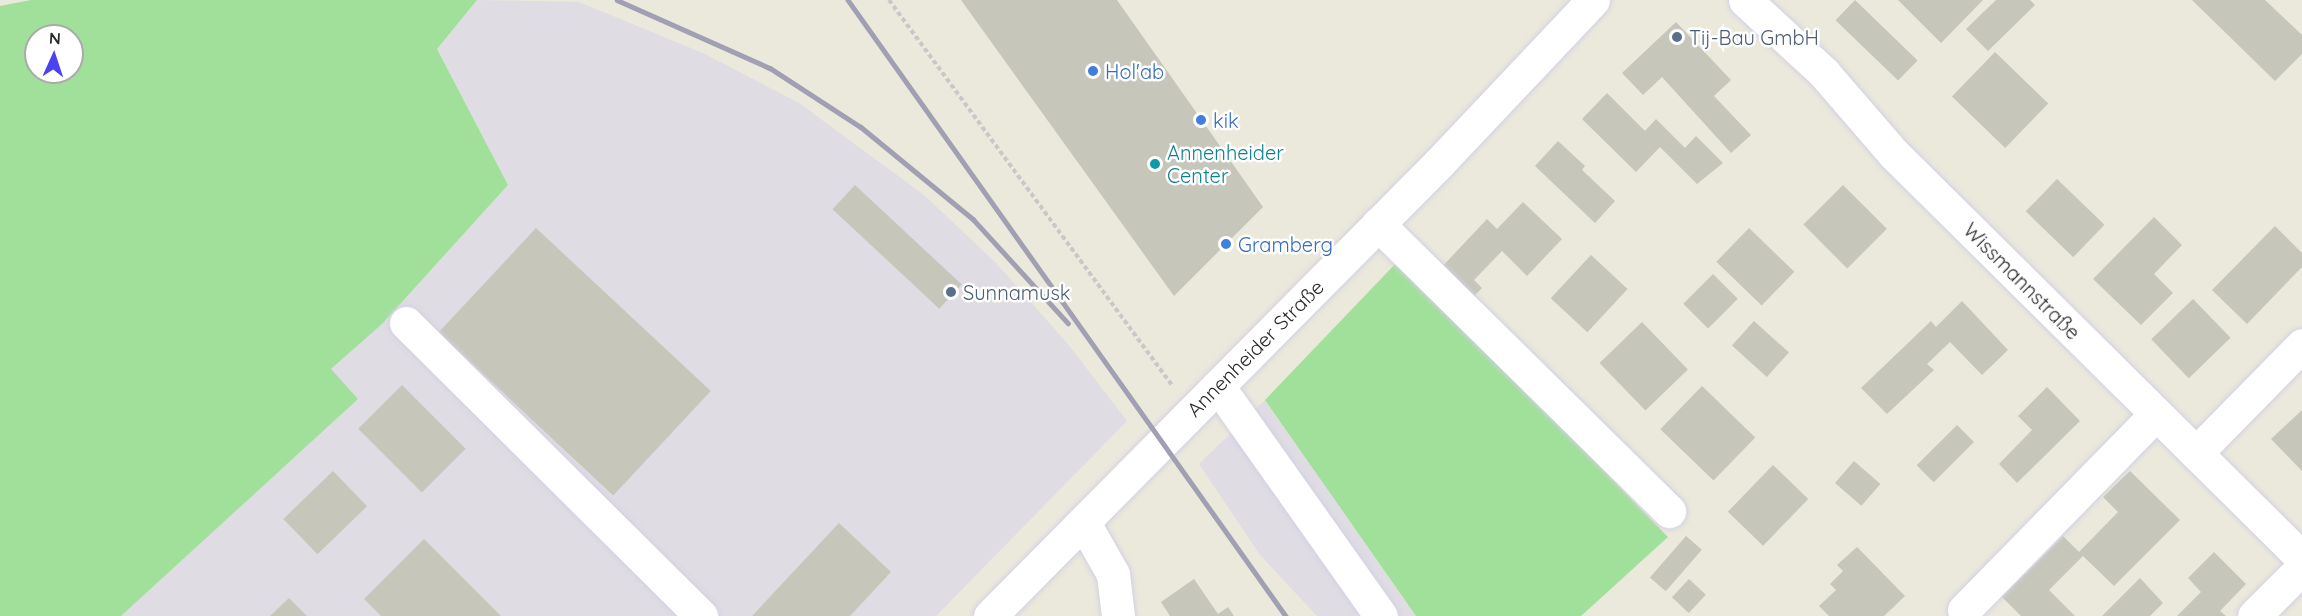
<!DOCTYPE html>
<meta charset="utf-8">
<style>
body{margin:0}
#map{position:relative;width:2302px;height:616px;overflow:hidden;background:#ebe8dc;font-family:Quicksand,sans-serif}
div>[style]{position:absolute}
.industrial>*{inset:0;background:#e0dce4}
.green>*{inset:0;background:#a1e09a}
.building>*{inset:0;background:#c7c6bb;transform-origin:0 0}
.path>*{height:4px;margin-top:-2px;transform-origin:0;background:repeating-linear-gradient(90deg,#c8c8c8 0 4.5px,transparent 0 7.5px)}
.roads{filter:drop-shadow(0 0 2px #d2d1e2) drop-shadow(0 0 2px #d2d1e2)}
.minor>*{height:33px;margin:-16.5px;padding:0 16.5px;transform-origin:16.5px;border-radius:16.5px;background:#fff}
.rail>*{height:4.5px;margin:-2.25px;padding:0 2.25px;transform-origin:2.25px;border-radius:2.25px;background:#a19fb3}
.dots>*{width:16px;height:16px;translate:-50% -50%;box-sizing:border-box;border:3px solid #fff;border-radius:50%}
span{translate:-50% -50%;white-space:nowrap;text-align:center;line-height:1.15;-webkit-text-stroke:5px #fff;paint-order:stroke}
.service-label{font-size:20px;color:#4e5e75}
.left{translate:0 -50%;text-align:left}
.shop-label{font-size:20px;color:#366cbe}
.culture-label{font-size:20px;color:#0d838f}
.street-label{font-size:20px;color:#2a2a2a}
.north{position:absolute;left:24px;top:24px;width:60px;height:60px;box-sizing:border-box;background:#fff;border:2px solid #aaa;border-radius:50%;rotate:3deg;font-size:16px;font-weight:700;line-height:24px;text-align:center;color:#2a2a2a}
.north::after{content:'';display:block;margin:auto;width:21px;height:27px;background:#4b42f3;clip-path:polygon(50% 0,100% 100%,50% 72%,0 100%)}
</style>
<div id="map">
<div class="industrial">
<div style="clip-path:polygon(477px 0,579px 2px,705px 54px,799px 103px,924px 195px,995px 262px,1068px 344px,1127px 421px,936px 616px,121px 616px,357px 399px,331px 369px,382px 324px,508px 185px,437px 49px)"></div>
<div style="clip-path:polygon(1265px 400px,1416px 616px,1317px 616px,1260px 555px,1199px 464px)"></div>
</div>
<div class="green">
<div style="clip-path:polygon(evenodd,31px 0,477px 0,437px 49px,508px 185px,382px 324px,331px 369px,358px 399px,121px 616px,0 616px,0 6px,31px 0,36px 36px,72px 36px,72px 72px,36px 72px,36px 36px)"></div>
<div style="clip-path:polygon(1399px 260px,1668px 537px,1581px 616px,1416px 616px,1265px 400px)"></div>
</div>
<div class="building">
<div style="clip-path:polygon(961px 0,1117px 0,1263px 207px,1174px 296px)"></div>
<div style="left:1855px;top:0;width:87px;height:28px;rotate:44deg"></div>
<div style="clip-path:polygon(1898px 0,1983px 0,1941px 43px)"></div>
<div style="clip-path:polygon(1996px 0,2030px 0,2035px 5px,1988px 51px,1966px 29px)"></div>
<div style="clip-path:polygon(2192px 0,2265px 0,2302px 35px,2302px 54px,2275px 81px)"></div>
<div style="clip-path:polygon(1676px 22px,1731px 80px,1714px 96px,1751px 135px,1731px 153px,1662px 77px,1643px 95px,1622px 73px)"></div>
<div style="left:1995px;top:52px;width:74px;height:62px;rotate:44deg"></div>
<div style="clip-path:polygon(1607px 93px,1645px 131px,1656px 119px,1685px 148px,1696px 136px,1723px 163px,1697px 184px,1660px 147px,1636px 172px,1582px 119px)"></div>
<div style="clip-path:polygon(1558px 141px,1585px 166px,1582px 170px,1615px 201px,1595px 223px,1535px 166px)"></div>
<div style="left:2057px;top:179px;width:66px;height:45px;rotate:44deg"></div>
<div style="left:855px;top:185px;width:146px;height:33px;rotate:43deg"></div>
<div style="left:1843px;top:185px;width:62px;height:56px;rotate:45deg"></div>
<div style="clip-path:polygon(1523px 202px,1562px 239px,1527px 276px,1502px 251px,1474px 280px,1482px 288px,1471px 299px,1439px 270px,1487px 219px,1497px 229px)"></div>
<div style="clip-path:polygon(2154px 217px,2182px 245px,2154px 274px,2173px 293px,2141px 325px,2093px 279px)"></div>
<div style="clip-path:polygon(2275px 226px,2302px 253px,2302px 267px,2247px 324px,2212px 290px)"></div>
<div style="left:536px;top:228px;width:239px;height:143px;rotate:43deg"></div>
<div style="left:1749px;top:228px;width:63px;height:47px;rotate:44deg"></div>
<div style="left:1591px;top:255px;width:50px;height:59px;rotate:43deg"></div>
<div style="left:1713px;top:274px;width:35px;height:42px;rotate:45deg"></div>
<div style="left:2193px;top:299px;width:54px;height:58px;rotate:46deg"></div>
<div style="clip-path:polygon(1962px 301px,2008px 350px,1982px 375px,1950px 342px,1927px 364px,1934px 370px,1887px 414px,1861px 388px,1931px 321px,1936px 327px)"></div>
<div style="left:1754px;top:321px;width:47px;height:33px;rotate:42deg"></div>
<div style="left:1642px;top:322px;width:66px;height:59px;rotate:46deg"></div>
<div style="left:402px;top:385px;width:90px;height:62px;rotate:45deg"></div>
<div style="left:1702px;top:386px;width:74px;height:60px;rotate:44deg"></div>
<div style="clip-path:polygon(2047px 387px,2080px 421px,2017px 483px,1999px 464px,2032px 430px,2018px 416px)"></div>
<div style="clip-path:polygon(2302px 410px,2302px 471px,2271px 439px)"></div>
<div style="left:1957px;top:425px;width:24px;height:57px;rotate:45deg"></div>
<div style="left:1854px;top:461px;width:35px;height:29px;rotate:41deg"></div>
<div style="left:1773px;top:465px;width:49px;height:65px;rotate:44deg"></div>
<div style="left:333px;top:471px;width:49px;height:69px;rotate:46deg"></div>
<div style="clip-path:polygon(2130px 471px,2180px 520px,2114px 586px,2083px 556px,2049px 590px,2075px 616px,2021px 616px,2002px 597px,2063px 536px,2079px 552px,2118px 512px,2103px 497px)"></div>
<div style="clip-path:polygon(839px 523px,891px 572px,850px 616px,752px 616px)"></div>
<div style="left:1686px;top:536px;width:21px;height:55px;rotate:41deg"></div>
<div style="clip-path:polygon(424px 539px,501px 616px,381px 616px,364px 599px)"></div>
<div style="clip-path:polygon(1857px 547px,1905px 596px,1884px 616px,1829px 616px,1819px 606px,1836px 590px,1830px 584px,1843px 571px,1837px 565px)"></div>
<div style="clip-path:polygon(2214px 552px,2246px 584px,2220px 611px,2226px 616px,2177px 616px,2201px 592px,2188px 578px)"></div>
<div style="clip-path:polygon(2140px 578px,2163px 603px,2150px 616px,2102px 616px)"></div>
<div style="clip-path:polygon(1194px 579px,1218px 614px,1228px 607px,1234px 616px,1170px 616px,1161px 602px)"></div>
<div style="left:1689px;top:579px;width:23px;height:25px;rotate:43deg"></div>
<div style="clip-path:polygon(289px 598px,307px 616px,270px 616px)"></div>
</div>
<div class="path">
<div style="left:889px;top:0;width:479px;rotate:53.7deg"></div>
</div>
<div class="roads">
<div class="minor">
<div style="left:1745px;top:0;width:108px;rotate:42.7deg"></div>
<div style="left:1824px;top:73px;width:107px;rotate:49.2deg"></div>
<div style="left:1894px;top:154px;width:574px;rotate:44.72deg"></div>
<div style="left:1378px;top:224px;width:409px;rotate:44.6deg"></div>
<div style="left:406px;top:323px;width:416px;rotate:44.8deg"></div>
<div style="left:1218px;top:386px;width:282px;rotate:54.7deg"></div>
<div style="left:2196px;top:453px;width:151px;rotate:-45.5deg"></div>
<div style="left:1084px;top:523px;width:59px;rotate:60.4deg"></div>
<div style="left:1113px;top:574px;width:42px;rotate:83.2deg"></div>
<div style="left:1964px;top:610px;width:274px;rotate:-45.6deg"></div>
<div style="left:990px;top:616px;width:638px;rotate:-45.25deg"></div>
<div style="left:1439px;top:163px;width:224px;rotate:-46.6deg"></div>
<div style="left:2254px;top:616px;width:68px;rotate:-45deg"></div>
</div>
</div>
<div class="rail">
<div style="left:617px;top:0;width:167px;rotate:24deg"></div>
<div style="left:770px;top:68px;width:108px;rotate:33deg"></div>
<div style="left:861px;top:127px;width:145px;rotate:39.4deg"></div>
<div style="left:973px;top:219px;width:141px;rotate:47.6deg"></div>
<div style="left:848px;top:0;width:756px;rotate:54.59deg"></div>
</div>
<div class="dots">
<div style="left:1677px;top:37px;background:#5c6f8a"></div>
<div style="left:1093px;top:71px;background:#3f7fe0"></div>
<div style="left:1201px;top:120px;background:#3f7fe0"></div>
<div style="left:1155px;top:164px;background:#0f9aa8"></div>
<div style="left:1226px;top:244px;background:#3f7fe0"></div>
<div style="left:951px;top:292px;background:#5c6f8a"></div>
</div>
<div class="service-label">
<span class="left" style="left:1689px;top:37px">Tij-Bau GmbH</span>
<span class="left" style="left:963px;top:292px">Sunnamusk</span>
</div>
<div class="shop-label">
<span class="left" style="left:1105px;top:71px">Hol'ab</span>
<span class="left" style="left:1213px;top:120px">kik</span>
<span class="left" style="left:1238px;top:244px">Gramberg</span>
</div>
<div class="culture-label">
<span class="left" style="left:1167px;top:164px">Annenheider<br>Center</span>
</div>
<div class="street-label">
<span style="left:2022px;top:281px;rotate:45deg">Wissmannstraße</span>
<span style="left:1255px;top:348px;rotate:-45deg">Annenheider Straße</span>
</div>
<div class="north">N</div>
</div>
